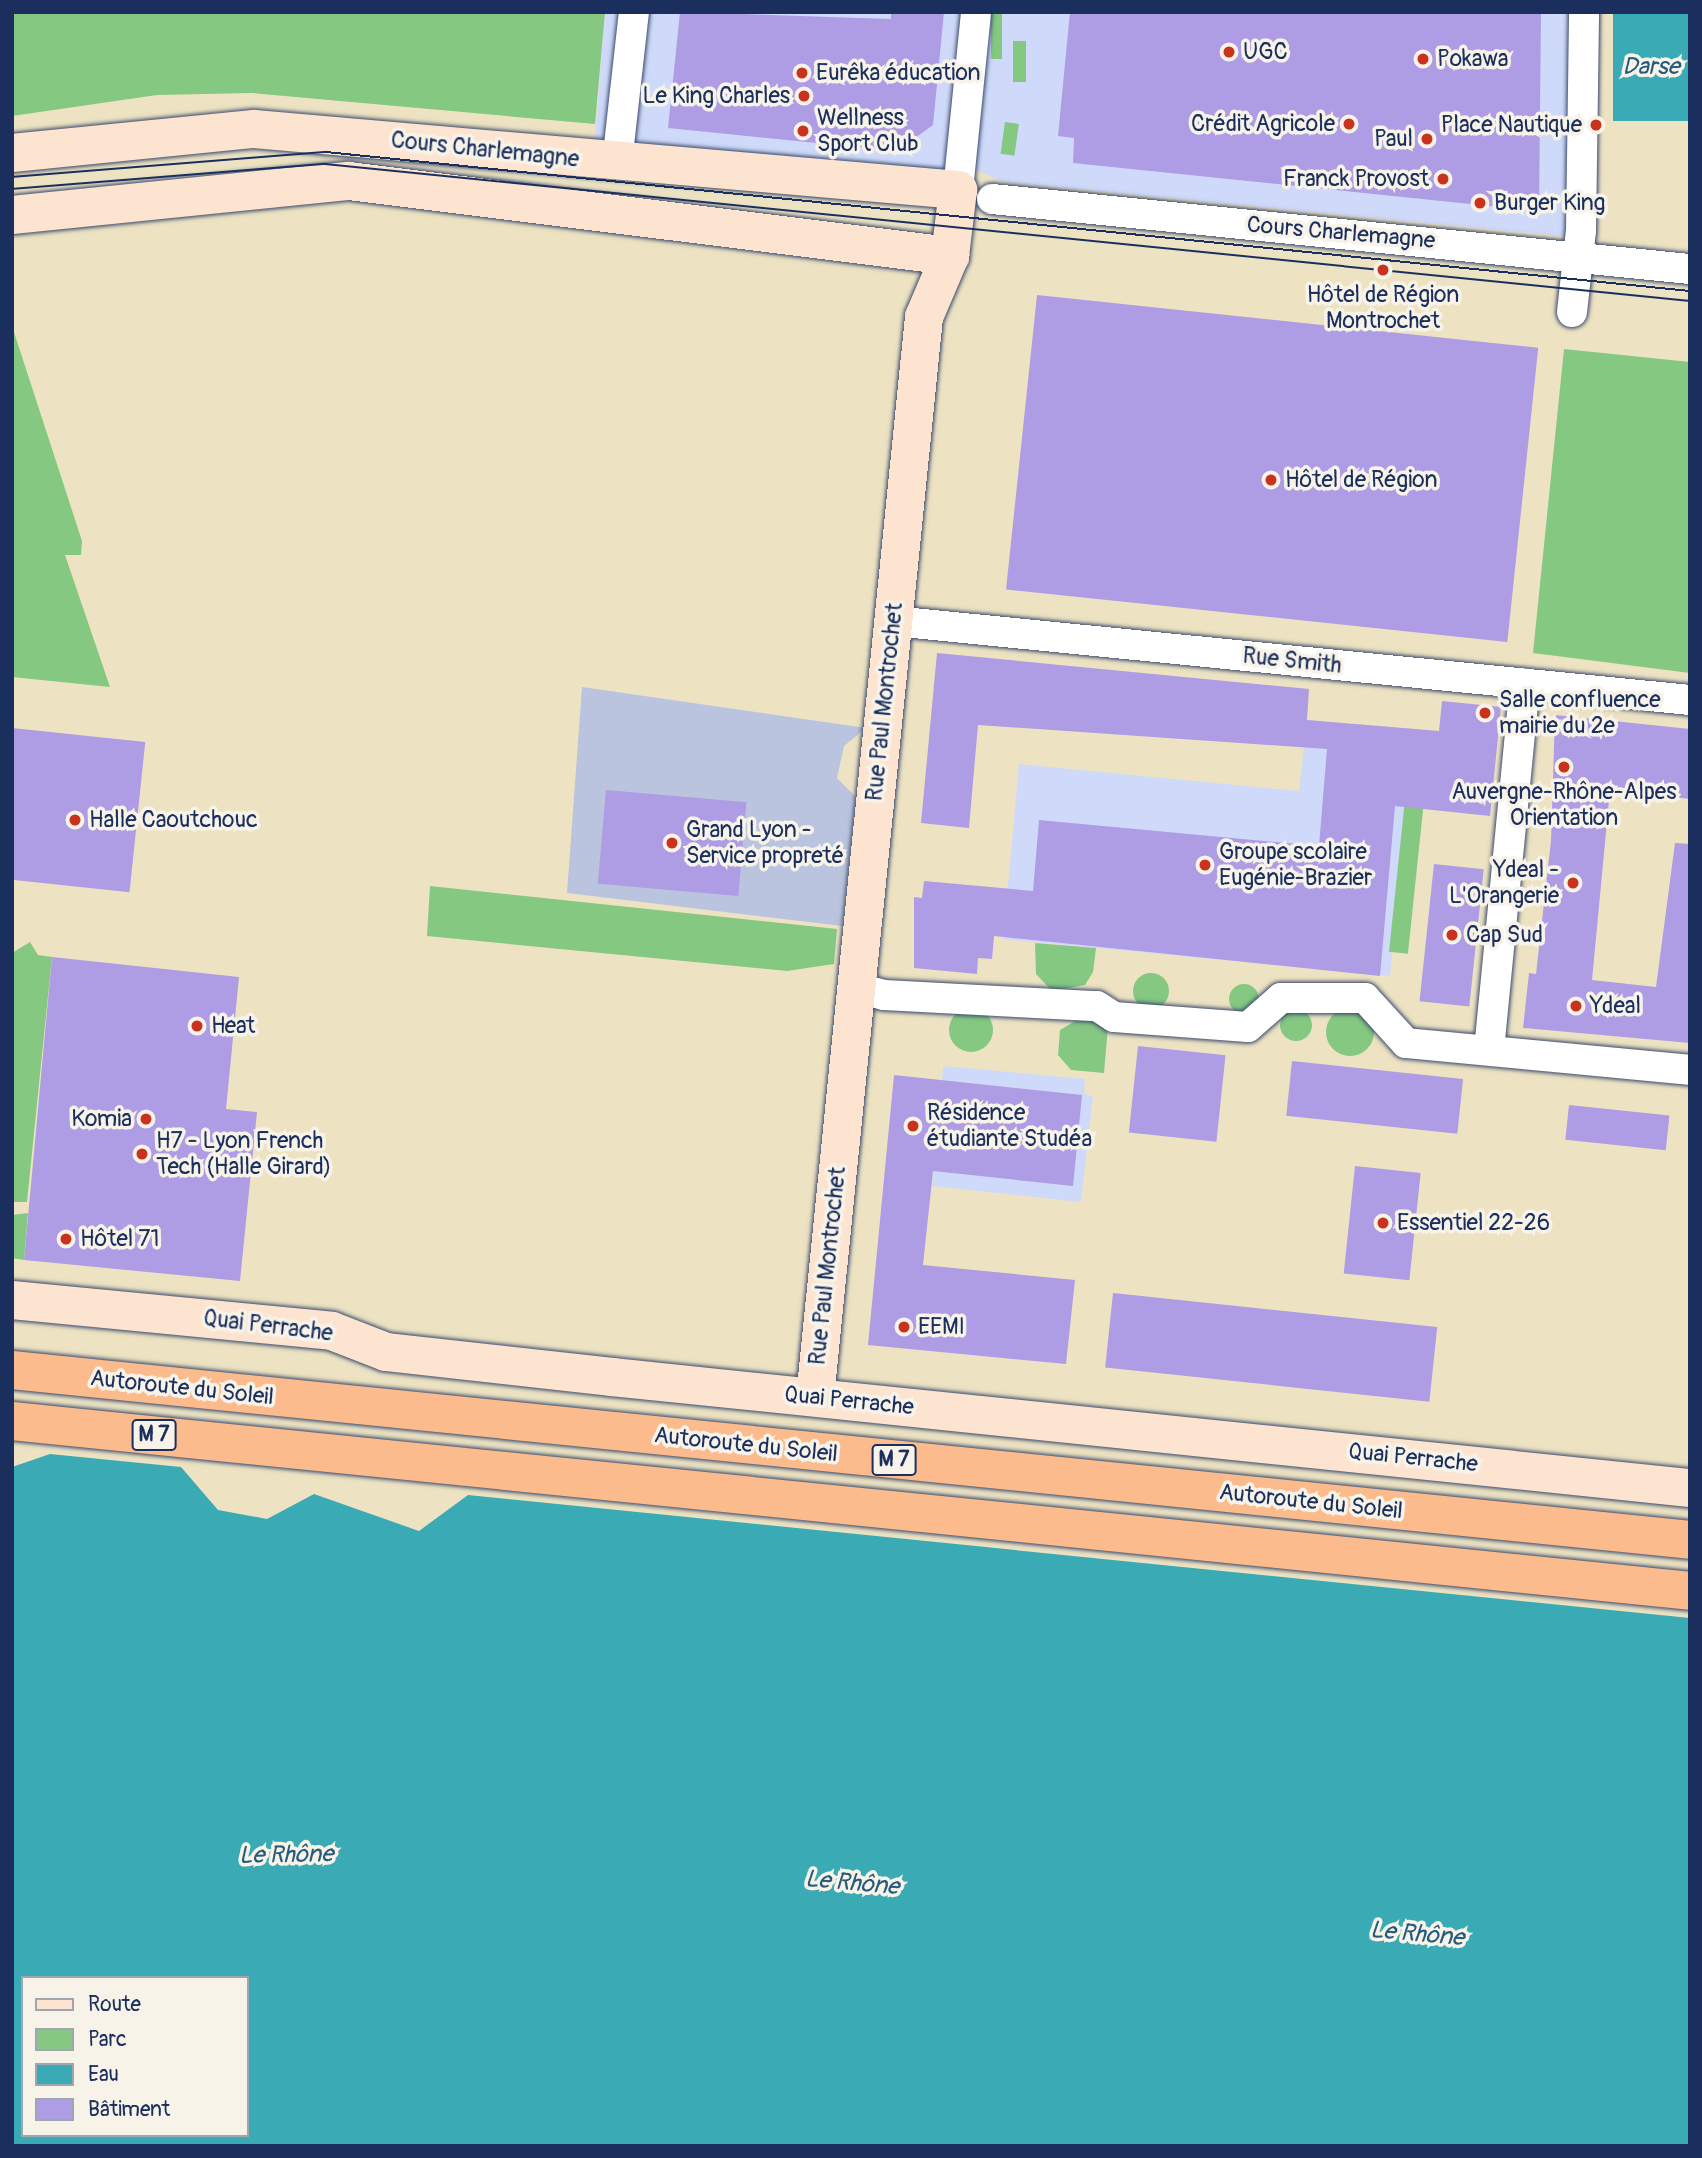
<!DOCTYPE html>
<meta charset="utf-8">
<style>
body{margin:0}
#map{position:relative;width:1702px;height:2158px;overflow:hidden;background:#ede3c3;font-family:Pangolin,sans-serif}
div>[style]{position:absolute}
.built>*{inset:0;background:#cfdafa}
.industrial>*{inset:0;background:#bac4de}
.green>*{inset:0;background:#84c881;transform-origin:0 0}
.round{border-radius:50%}
.water>*{inset:0;background:#3aabb4;transform-origin:0 0}
.building>*{inset:0;background:#ae9ce4;transform-origin:0 0}
.roads{filter:drop-shadow(0 0 2px #3a4a6d) drop-shadow(0 0 2px #3a4a6d)}
.street>*{height:30px;margin:-15px;padding:0 15px;transform-origin:15px;border-radius:15px;background:#fff}
.secondary>*{height:38px;margin:-19px;padding:0 19px;transform-origin:19px;border-radius:19px;background:#fde4d1}
.highway>*{height:38px;margin:-19px;padding:0 19px;transform-origin:19px;border-radius:19px;background:#fbbb8c}
.tram>*{height:2px;margin:-1px;padding:0 1px;transform-origin:1px;border-radius:1px;background:#1b2f5e}
.dots>*{width:19px;height:19px;translate:-50% -50%;box-sizing:border-box;border:4px solid #f7f3e8;border-radius:50%}
span{translate:-50% -50%;white-space:nowrap;text-align:center;line-height:1.15;-webkit-text-stroke:7px #f7f3e8;paint-order:stroke}
.shield-label span{padding:2px 5px;background:#f7f3e8;border:2px solid;border-radius:5px;-webkit-text-stroke-width:0}
.shield-label{font-size:21px;color:#1b2f5e;font-weight:700}
.poi-label{font-size:23px;color:#1b2f5e}
.left{translate:0 -50%;text-align:left}
.right{translate:-100% -50%;text-align:right}
.street-label{font-size:23px;color:#1b2f5e}
.water-label{font-size:24px;color:#265a7c;font-style:italic}
.frame{position:absolute;inset:0;border:14px solid #1b2f5e;pointer-events:none}
.legend{position:absolute;left:21px;top:1976px;width:228px;height:161px;box-sizing:border-box;background:#f7f3e8;border:2px solid #9fa5b1;margin:0;padding:9px 12px;list-style:none;font-size:21px;color:#1b2f5e}
.legend li{display:flex;align-items:center;gap:14px;height:35px}
.legend b{width:35px;border:2px solid #9fa5b1}
</style>
<div id="map">
<div class="built">
<div style="clip-path:polygon(605px 12px,1574px 12px,1574px 237px,1002px 182px,969px 166px,944px 172px,594px 148px)"></div>
<div style="clip-path:polygon(1307px 720px,1413px 730px,1390px 976px,1003px 939px,1019px 764px,1299px 791px)"></div>
<div style="clip-path:polygon(943px 1066px,1085px 1079px,1084px 1094px,1093px 1096px,1081px 1202px,932px 1186px)"></div>
</div>
<div class="industrial">
<div style="clip-path:polygon(582px 687px,866px 728px,844px 746px,837px 778px,856px 797px,842px 926px,567px 893px)"></div>
</div>
<div class="green">
<div style="clip-path:polygon(12px 12px,605px 12px,595px 124px,252px 93px,157px 95px,12px 116px)"></div>
<div style="left:991px;top:12px;width:11px;height:47px"></div>
<div style="left:1013px;top:41px;width:13px;height:41px"></div>
<div style="left:1005px;top:122px;width:14px;height:32px;rotate:8deg"></div>
<div style="clip-path:polygon(12px 326px,82px 541px,81px 555px,65px 555px,110px 687px,12px 677px)"></div>
<div style="clip-path:polygon(1564px 349px,1690px 362px,1690px 673px,1533px 653px)"></div>
<div style="left:1412px;top:733px;width:19px;height:220px;rotate:6deg"></div>
<div style="clip-path:polygon(430px 886px,837px 929px,834px 964px,787px 971px,427px 936px)"></div>
<div style="clip-path:polygon(30px 942px,38px 955px,52px 957px,27px 1202px,12px 1202px,12px 953px)"></div>
<div style="clip-path:polygon(1035px 943px,1096px 948px,1093px 972px,1085px 985px,1052px 991px,1036px 974px)"></div>
<div class="round" style="left:1133px;top:973px;width:36px;height:36px"></div>
<div class="round" style="left:1229px;top:984px;width:30px;height:30px"></div>
<div class="round" style="left:949px;top:1008px;width:44px;height:44px"></div>
<div class="round" style="left:1326px;top:1008px;width:48px;height:48px"></div>
<div class="round" style="left:1280px;top:1009px;width:32px;height:32px"></div>
<div style="clip-path:polygon(1087px 1014px,1108px 1026px,1104px 1073px,1071px 1070px,1058px 1055px,1060px 1030px)"></div>
<div style="clip-path:polygon(28px 1213px,24px 1260px,12px 1258px,12px 1215px)"></div>
</div>
<div class="water">
<div style="left:1613px;top:12px;width:77px;height:109px"></div>
<div style="clip-path:polygon(evenodd,50px 1454px,181px 1467px,218px 1510px,267px 1519px,314px 1494px,419px 1531px,468px 1495px,1690px 1618px,1690px 2146px,12px 2146px,12px 1467px,50px 1454px,23px 1978px,247px 1978px,247px 2135px,23px 2135px,23px 1978px)"></div>
</div>
<div class="building">
<div style="clip-path:polygon(680px 12px,891px 19px,891px 12px,944px 12px,933px 125px,897px 151px,668px 128px)"></div>
<div style="clip-path:polygon(1070px 12px,1541px 12px,1539px 211px,1073px 163px,1074px 138px,1058px 136px)"></div>
<div style="left:1037px;top:295px;width:504px;height:296px;rotate:6deg"></div>
<div style="clip-path:polygon(937px 653px,1309px 689px,1307px 720px,1439px 731px,1442px 701px,1501px 707px,1490px 816px,1395px 806px,1380px 976px,994px 936px,992px 959px,978px 958px,977px 974px,914px 968px,914px 897px,922px 898px,924px 881px,1033px 891px,1039px 820px,1319px 846px,1327px 749px,978px 725px,969px 828px,921px 823px)"></div>
<div style="clip-path:polygon(1555px 715px,1690px 729px,1690px 799px,1610px 790px,1592px 980px,1656px 987px,1675px 843px,1690px 844px,1690px 1043px,1523px 1028px,1529px 973px,1536px 974px,1551px 841px)"></div>
<div style="left:12px;top:728px;width:134px;height:151px;rotate:6deg"></div>
<div style="left:606px;top:790px;width:141px;height:94px;rotate:5deg"></div>
<div style="left:1434px;top:864px;width:50px;height:138px;rotate:6deg"></div>
<div style="clip-path:polygon(52px 957px,239px 977px,226px 1109px,257px 1112px,240px 1281px,24px 1260px)"></div>
<div style="left:1138px;top:1046px;width:88px;height:87px;rotate:6deg"></div>
<div style="left:1292px;top:1061px;width:172px;height:55px;rotate:6deg"></div>
<div style="clip-path:polygon(894px 1075px,1082px 1095px,1073px 1186px,933px 1171px,923px 1265px,1075px 1280px,1066px 1364px,868px 1345px)"></div>
<div style="left:1569px;top:1105px;width:101px;height:35px;rotate:6deg"></div>
<div style="left:1355px;top:1166px;width:66px;height:108px;rotate:6deg"></div>
<div style="left:1113px;top:1293px;width:326px;height:75px;rotate:6deg"></div>
</div>
<div class="roads">
<div class="street">
<div style="left:617px;top:163px;width:152px;rotate:-83.6deg"></div>
<div style="left:958px;top:190px;width:179px;rotate:-84.2deg"></div>
<div style="left:992px;top:199px;width:702px;rotate:5.73deg"></div>
<div style="left:1572px;top:312px;width:81px;rotate:-83.7deg"></div>
<div style="left:1581px;top:231px;width:219px;rotate:-89.2deg"></div>
<div style="left:893px;top:621px;width:801px;rotate:5.66deg"></div>
<div style="left:854px;top:987px;width:31px;rotate:15deg"></div>
<div style="left:884px;top:995px;width:213px;rotate:3deg"></div>
<div style="left:1097px;top:1006px;width:20px;rotate:33deg"></div>
<div style="left:1114px;top:1017px;width:134px;rotate:4.3deg"></div>
<div style="left:1248px;top:1027px;width:44px;rotate:-41.3deg"></div>
<div style="left:1281px;top:998px;width:84px"></div>
<div style="left:1365px;top:998px;width:61px;rotate:47.7deg"></div>
<div style="left:1406px;top:1043px;width:285px;rotate:5.4deg"></div>
<div style="left:1489px;top:1050px;width:368px;rotate:-84.4deg"></div>
</div>
<div class="secondary">
<div style="left:12px;top:153px;width:243px;rotate:-5.7deg"></div>
<div style="left:254px;top:129px;width:707px;rotate:4.95deg"></div>
<div style="left:958px;top:190px;width:66px;rotate:96.9deg"></div>
<div style="left:950px;top:256px;width:66px;rotate:113.1deg"></div>
<div style="left:924px;top:317px;width:1085px;rotate:95.76deg"></div>
<div style="left:12px;top:215px;width:339px;rotate:-5.8deg"></div>
<div style="left:349px;top:181px;width:606px;rotate:7.11deg"></div>
<div style="left:12px;top:1300px;width:321px;rotate:5.5deg"></div>
<div style="left:332px;top:1331px;width:58px;rotate:21.3deg"></div>
<div style="left:386px;top:1352px;width:227px;rotate:6.3deg"></div>
<div style="left:612px;top:1377px;width:1084px;rotate:5.88deg"></div>
</div>
<div class="highway">
<div style="left:12px;top:1370px;width:1687px;rotate:5.78deg"></div>
<div style="left:12px;top:1421px;width:1687px;rotate:5.78deg"></div>
</div>
</div>
<div class="tram">
<div style="left:12px;top:177px;width:315px;rotate:-4.6deg"></div>
<div style="left:326px;top:152px;width:1371px;rotate:5.82deg"></div>
<div style="left:12px;top:189px;width:314px;rotate:-4.6deg"></div>
<div style="left:325px;top:164px;width:1372px;rotate:5.73deg"></div>
</div>
<div class="dots">
<div style="left:1229px;top:52px;background:#c8321e"></div>
<div style="left:1423px;top:59px;background:#c8321e"></div>
<div style="left:802px;top:73px;background:#c8321e"></div>
<div style="left:804px;top:96px;background:#c8321e"></div>
<div style="left:1349px;top:124px;background:#c8321e"></div>
<div style="left:1596px;top:125px;background:#c8321e"></div>
<div style="left:803px;top:131px;background:#c8321e"></div>
<div style="left:1427px;top:139px;background:#c8321e"></div>
<div style="left:1443px;top:179px;background:#c8321e"></div>
<div style="left:1480px;top:203px;background:#c8321e"></div>
<div style="left:1383px;top:270px;background:#c8321e"></div>
<div style="left:1271px;top:480px;background:#c8321e"></div>
<div style="left:1485px;top:713px;background:#c8321e"></div>
<div style="left:1564px;top:767px;background:#c8321e"></div>
<div style="left:75px;top:820px;background:#c8321e"></div>
<div style="left:672px;top:843px;background:#c8321e"></div>
<div style="left:1205px;top:865px;background:#c8321e"></div>
<div style="left:1573px;top:883px;background:#c8321e"></div>
<div style="left:1452px;top:935px;background:#c8321e"></div>
<div style="left:1576px;top:1006px;background:#c8321e"></div>
<div style="left:197px;top:1026px;background:#c8321e"></div>
<div style="left:146px;top:1119px;background:#c8321e"></div>
<div style="left:913px;top:1126px;background:#c8321e"></div>
<div style="left:142px;top:1154px;background:#c8321e"></div>
<div style="left:1383px;top:1223px;background:#c8321e"></div>
<div style="left:66px;top:1239px;background:#c8321e"></div>
<div style="left:904px;top:1327px;background:#c8321e"></div>
</div>
<div class="shield-label">
<span style="left:154px;top:1435px">M 7</span>
<span style="left:894px;top:1460px">M 7</span>
</div>
<div class="poi-label">
<span class="left" style="left:1243px;top:52px">UGC</span>
<span class="left" style="left:1437px;top:59px">Pokawa</span>
<span class="left" style="left:816px;top:73px">Eurêka éducation</span>
<span class="right" style="left:790px;top:96px">Le King Charles</span>
<span class="left" style="left:817px;top:131px">Wellness<br>Sport Club</span>
<span class="right" style="left:1335px;top:124px">Crédit Agricole</span>
<span class="right" style="left:1582px;top:125px">Place Nautique</span>
<span class="right" style="left:1413px;top:139px">Paul</span>
<span class="right" style="left:1429px;top:179px">Franck Provost</span>
<span class="left" style="left:1494px;top:203px">Burger King</span>
<span style="left:1383px;top:308px">Hôtel de Région<br>Montrochet</span>
<span class="left" style="left:1285px;top:480px">Hôtel de Région</span>
<span class="left" style="left:1499px;top:713px">Salle confluence<br>mairie du 2e</span>
<span style="left:1564px;top:805px">Auvergne-Rhône-Alpes<br>Orientation</span>
<span class="left" style="left:89px;top:820px">Halle Caoutchouc</span>
<span class="left" style="left:686px;top:843px">Grand Lyon -<br>Service propreté</span>
<span class="left" style="left:1219px;top:865px">Groupe scolaire<br>Eugénie-Brazier</span>
<span class="right" style="left:1559px;top:883px">Ydeal -<br>L'Orangerie</span>
<span class="left" style="left:1466px;top:935px">Cap Sud</span>
<span class="left" style="left:1590px;top:1006px">Ydeal</span>
<span class="left" style="left:211px;top:1026px">Heat</span>
<span class="left" style="left:927px;top:1126px">Résidence<br>étudiante Studéa</span>
<span class="right" style="left:132px;top:1119px">Komia</span>
<span class="left" style="left:156px;top:1154px">H7 - Lyon French<br>Tech (Halle Girard)</span>
<span class="left" style="left:1397px;top:1223px">Essentiel 22-26</span>
<span class="left" style="left:80px;top:1239px">Hôtel 71</span>
<span class="left" style="left:918px;top:1327px">EEMI</span>
</div>
<div class="street-label">
<span style="left:485px;top:150px;rotate:6deg">Cours Charlemagne</span>
<span style="left:1341px;top:233px;rotate:5deg">Cours Charlemagne</span>
<span style="left:1292px;top:661px;rotate:6deg">Rue Smith</span>
<span style="left:885px;top:702px;rotate:-84deg">Rue Paul Montrochet</span>
<span style="left:828px;top:1266px;rotate:-84deg">Rue Paul Montrochet</span>
<span style="left:268px;top:1326px;rotate:7deg">Quai Perrache</span>
<span style="left:182px;top:1388px;rotate:6deg">Autoroute du Soleil</span>
<span style="left:849px;top:1401px;rotate:6deg">Quai Perrache</span>
<span style="left:746px;top:1445px;rotate:6deg">Autoroute du Soleil</span>
<span style="left:1413px;top:1458px;rotate:6deg">Quai Perrache</span>
<span style="left:1311px;top:1502px;rotate:6deg">Autoroute du Soleil</span>
</div>
<div class="water-label">
<span style="left:1651px;top:67px">Darse</span>
<span style="left:286px;top:1855px;rotate:-1deg">Le Rhône</span>
<span style="left:852px;top:1883px;rotate:5deg">Le Rhône</span>
<span style="left:1417px;top:1934px;rotate:5deg">Le Rhône</span>
</div>
<div class="frame"></div>
<ul class="legend">
<li><b style="height:9px;background:#fde4d1"></b>Route</li>
<li><b style="height:19px;background:#84c881"></b>Parc</li>
<li><b style="height:19px;background:#3aabb4"></b>Eau</li>
<li><b style="height:19px;background:#ae9ce4"></b>Bâtiment</li>
</ul>
</div>
